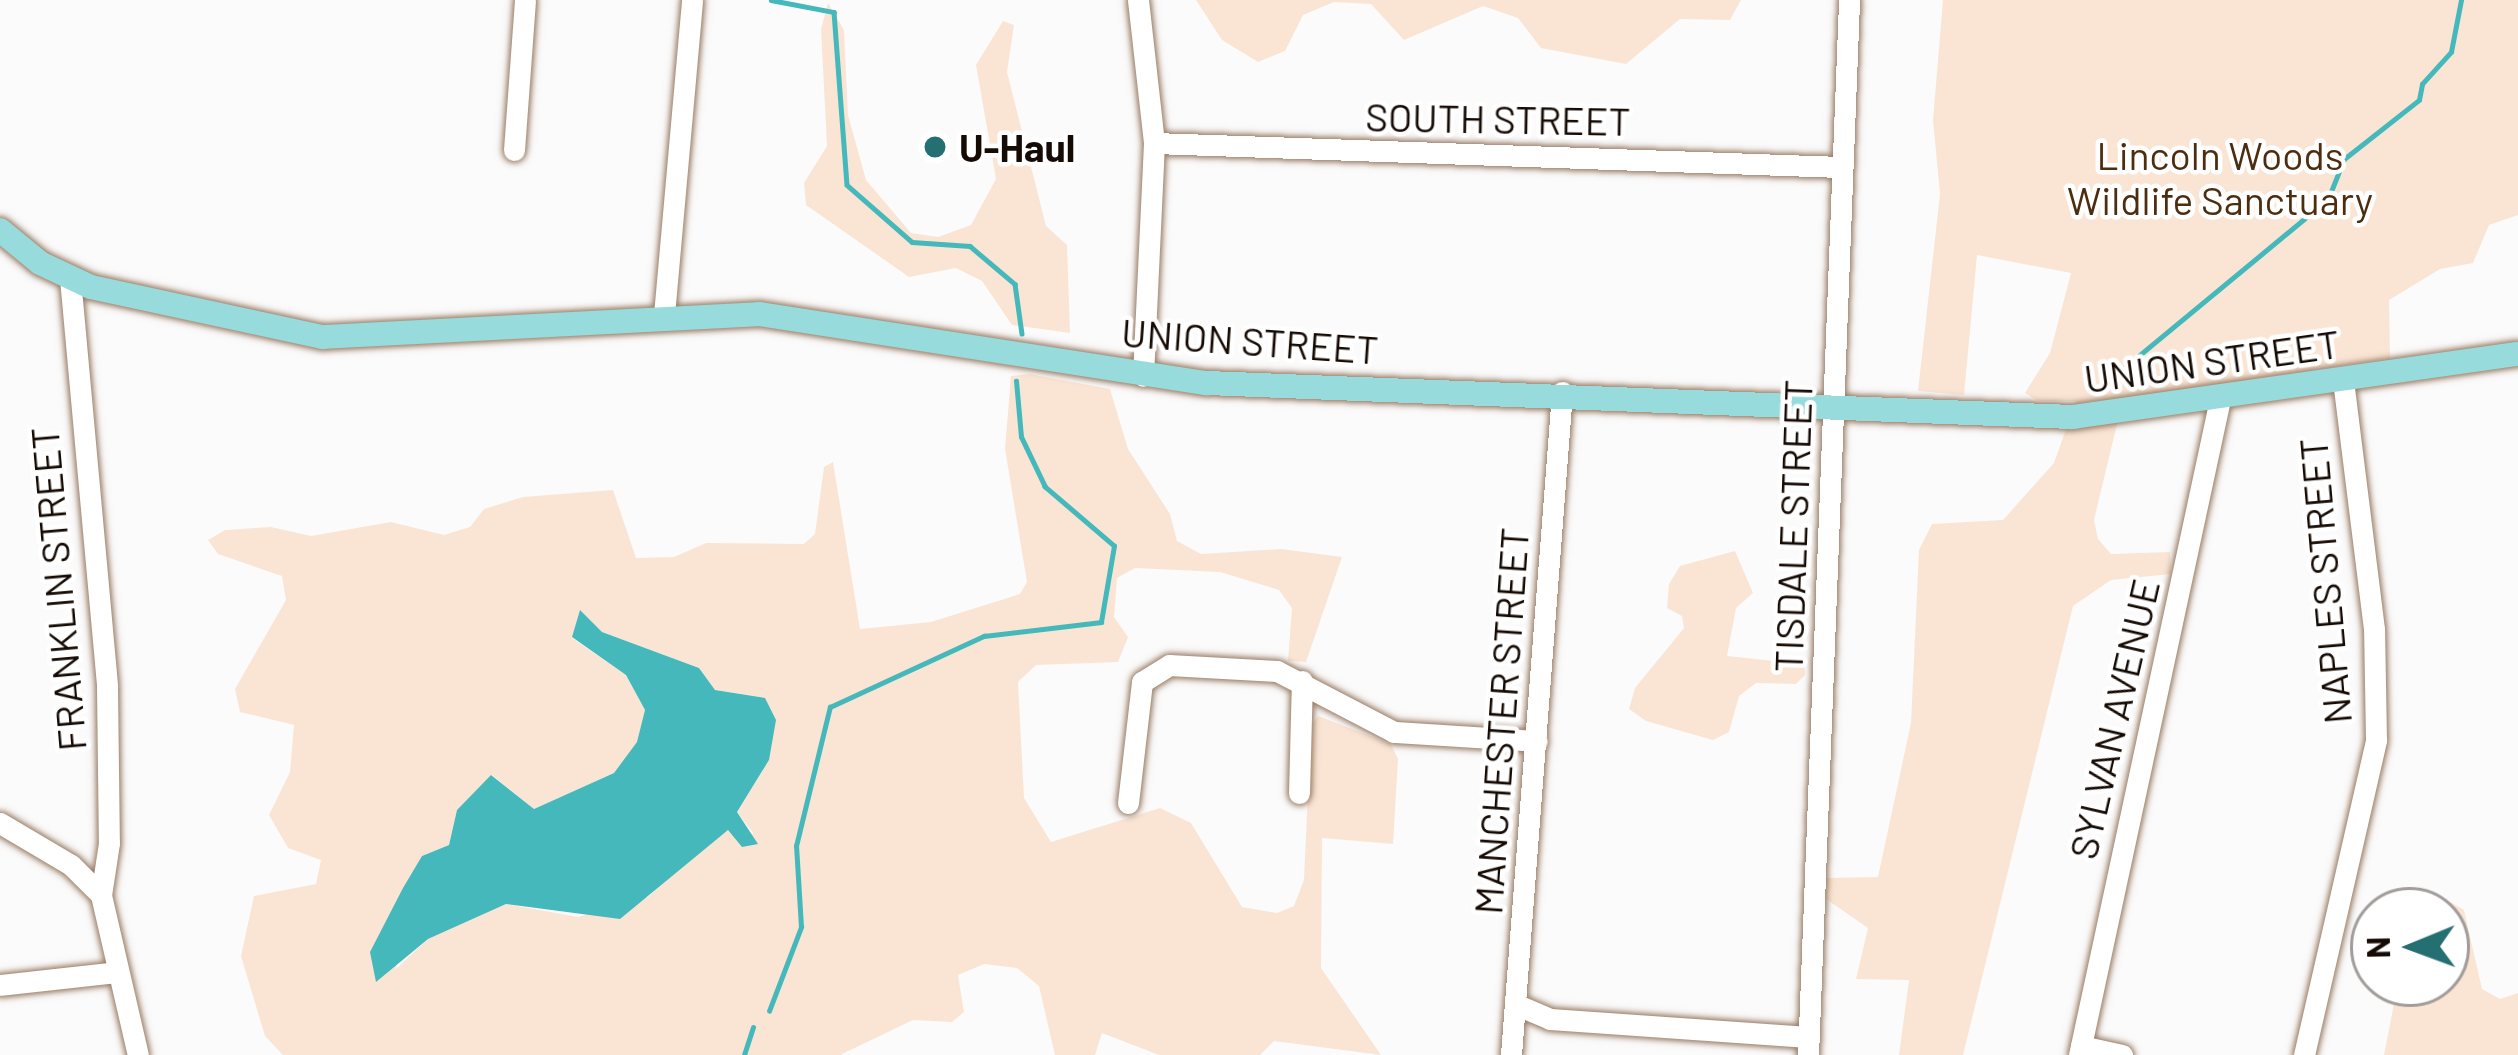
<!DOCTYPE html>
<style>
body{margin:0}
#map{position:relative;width:2518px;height:1055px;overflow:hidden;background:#fbfbfb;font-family:Barlow,sans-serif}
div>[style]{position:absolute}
.green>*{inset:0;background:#fae5d4}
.water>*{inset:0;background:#44b8bb}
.stream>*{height:4.5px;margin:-2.25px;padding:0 2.25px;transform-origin:2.25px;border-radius:2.25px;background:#44b8bb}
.roads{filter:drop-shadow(0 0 3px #997c64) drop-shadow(0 0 3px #997c64)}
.minor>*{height:21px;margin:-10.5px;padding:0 10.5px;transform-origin:10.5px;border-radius:10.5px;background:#fff}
.major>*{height:24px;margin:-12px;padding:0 12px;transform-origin:12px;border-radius:12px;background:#97dbdd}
.dots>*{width:33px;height:33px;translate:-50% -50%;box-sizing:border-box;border:6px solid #fff;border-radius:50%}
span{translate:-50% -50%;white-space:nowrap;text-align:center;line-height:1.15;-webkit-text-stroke:9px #fff;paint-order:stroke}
.street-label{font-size:39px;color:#160b04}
.poi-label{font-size:39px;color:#160b04;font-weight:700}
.left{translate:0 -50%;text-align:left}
.park-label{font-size:39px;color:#4d2d0f}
.north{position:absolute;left:2350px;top:887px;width:120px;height:120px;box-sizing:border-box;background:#fff;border:3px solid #a29d9b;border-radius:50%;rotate:269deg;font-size:33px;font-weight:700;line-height:48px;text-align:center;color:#160b04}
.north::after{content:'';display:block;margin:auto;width:42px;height:54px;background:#246f72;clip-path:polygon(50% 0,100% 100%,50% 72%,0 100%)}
</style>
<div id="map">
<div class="green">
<div style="clip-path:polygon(1196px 0,1741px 0,1730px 20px,1680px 19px,1626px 64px,1541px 48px,1518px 18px,1483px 6px,1404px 40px,1371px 4px,1334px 2px,1303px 15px,1285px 51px,1258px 62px,1222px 40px)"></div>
<div style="clip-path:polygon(1943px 0,2518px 0,2518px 215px,2489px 225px,2473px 263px,2440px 269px,2389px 300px,2390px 358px,2123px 399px,2094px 520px,2098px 539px,2111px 554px,2170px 552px,2171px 574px,2111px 580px,2073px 606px,1963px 1055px,1899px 1055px,1909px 980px,1856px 979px,1868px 928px,1826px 899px,1826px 878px,1878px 877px,1911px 723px,1919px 550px,1932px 524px,2003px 520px,2054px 463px,2076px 401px,2038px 401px,2025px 393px,2050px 353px,2071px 273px,1977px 255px,1964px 395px,1918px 391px,1940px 194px,1933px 120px)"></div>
<div style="clip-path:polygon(828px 3px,844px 30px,848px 115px,866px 180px,911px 233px,938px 237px,971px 225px,996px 179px,976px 65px,1003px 21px,1014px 25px,1007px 72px,1046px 226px,1067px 245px,1070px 333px,1012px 325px,982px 281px,956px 268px,909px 277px,806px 205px,804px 183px,827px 146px,821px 29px)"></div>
<div style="clip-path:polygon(evenodd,1029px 374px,1110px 389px,1128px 449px,1170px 514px,1177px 541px,1201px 554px,1281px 549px,1342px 557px,1306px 662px,1288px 661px,1292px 608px,1279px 590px,1220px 572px,1135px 568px,1117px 578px,1114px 617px,1128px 637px,1118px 662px,1036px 665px,1018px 682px,1024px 798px,1051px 842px,1160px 808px,1191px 823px,1242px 907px,1277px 913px,1294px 906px,1304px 880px,1311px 725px,1318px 716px,1391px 744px,1398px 759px,1393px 844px,1322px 838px,1321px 968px,1381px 1055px,1274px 1041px,1260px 1055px,1159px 1055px,1102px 1033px,1095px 1055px,1055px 1055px,1039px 986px,1017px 968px,984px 964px,958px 975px,964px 1012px,952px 1022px,913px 1020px,840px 1055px,283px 1055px,265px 1036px,241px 956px,254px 896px,316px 884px,321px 860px,288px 848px,269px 815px,290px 772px,294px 725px,240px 712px,235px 689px,286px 600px,282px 576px,218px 554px,208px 540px,225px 530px,271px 527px,311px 536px,391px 522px,444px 535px,470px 527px,484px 509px,523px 497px,613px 490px,636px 558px,674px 557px,706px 543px,804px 544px,815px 534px,824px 467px,833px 462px,860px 629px,931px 622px,1020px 594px,1027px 582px,1005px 449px,1011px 376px,1029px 374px,580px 611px,602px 632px,699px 668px,715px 690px,765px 698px,769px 760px,737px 812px,753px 833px,742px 847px,729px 830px,708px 841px,648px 897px,578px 917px,506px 904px,428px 939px,396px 969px,422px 856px,449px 845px,457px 810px,492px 775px,534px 809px,614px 773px,638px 742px,645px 710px,626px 675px,572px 638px,580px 611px)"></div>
<div style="clip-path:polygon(1735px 551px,1753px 593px,1736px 608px,1727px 656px,1804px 664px,1805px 675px,1796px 684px,1756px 683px,1739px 696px,1729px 732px,1713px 740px,1646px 721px,1629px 709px,1635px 688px,1684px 628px,1682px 616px,1667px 608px,1669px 584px,1680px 566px)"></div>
<div style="clip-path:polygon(2438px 895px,2464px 910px,2482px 989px,2500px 999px,2518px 993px,2518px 1055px,2384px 1055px,2398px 983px,2446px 983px,2446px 911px,2430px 911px)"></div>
</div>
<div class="water">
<div style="clip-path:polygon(580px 610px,602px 632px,699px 668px,715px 690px,765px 698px,776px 720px,769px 760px,737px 812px,758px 844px,742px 847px,728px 830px,620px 919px,506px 904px,428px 939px,376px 982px,370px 952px,403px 888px,422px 856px,449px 845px,457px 810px,491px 775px,534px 809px,614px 773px,637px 742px,645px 710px,626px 675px,572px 637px)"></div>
</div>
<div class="stream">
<div style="left:771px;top:0;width:64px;rotate:10.8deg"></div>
<div style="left:834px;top:12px;width:173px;rotate:85.7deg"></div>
<div style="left:847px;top:185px;width:86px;rotate:41.2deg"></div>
<div style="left:912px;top:242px;width:58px;rotate:3.9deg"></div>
<div style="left:970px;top:246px;width:59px;rotate:40.2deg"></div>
<div style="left:1015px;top:284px;width:50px;rotate:82deg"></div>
<div style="left:2101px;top:387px;width:295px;rotate:-39.6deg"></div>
<div style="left:2328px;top:199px;width:43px;rotate:-68.2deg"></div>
<div style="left:2344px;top:159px;width:95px;rotate:-38.2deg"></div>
<div style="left:2419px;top:100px;width:16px;rotate:-79deg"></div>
<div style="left:2422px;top:84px;width:43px;rotate:-47.8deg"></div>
<div style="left:2451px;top:52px;width:53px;rotate:-79.1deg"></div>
<div style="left:769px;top:1011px;width:90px;rotate:-69.1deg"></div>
<div style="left:801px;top:927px;width:81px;rotate:-93.5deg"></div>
<div style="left:796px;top:846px;width:143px;rotate:-76.3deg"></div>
<div style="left:830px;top:707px;width:170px;rotate:-24.8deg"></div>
<div style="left:984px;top:636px;width:118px;rotate:-6.8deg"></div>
<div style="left:1101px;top:622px;width:77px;rotate:-80.3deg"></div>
<div style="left:1114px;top:546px;width:91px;rotate:-139.5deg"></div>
<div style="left:1045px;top:487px;width:55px;rotate:-115.6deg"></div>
<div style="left:1021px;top:437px;width:56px;rotate:-95.1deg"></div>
<div style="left:744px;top:1055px;width:29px;rotate:-72deg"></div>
</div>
<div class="roads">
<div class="minor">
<div style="left:1138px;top:0;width:144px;rotate:83.6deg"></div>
<div style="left:1154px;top:143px;width:233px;rotate:92.7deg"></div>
<div style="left:1154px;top:143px;width:687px;rotate:2deg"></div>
<div style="left:514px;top:150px;width:150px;rotate:-85.8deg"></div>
<div style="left:70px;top:278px;width:411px;rotate:84.8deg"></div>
<div style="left:107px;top:687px;width:156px;rotate:89.3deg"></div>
<div style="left:109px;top:843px;width:53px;rotate:98.7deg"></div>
<div style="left:664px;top:315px;width:316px;rotate:-84.9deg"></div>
<div style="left:1299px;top:793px;width:112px;rotate:-88.5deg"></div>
<div style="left:1128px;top:803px;width:122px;rotate:-83.4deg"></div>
<div style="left:1142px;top:682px;width:32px;rotate:-32deg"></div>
<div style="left:1169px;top:665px;width:108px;rotate:3.2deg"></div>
<div style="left:1277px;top:671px;width:132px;rotate:27.5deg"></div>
<div style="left:1394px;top:732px;width:143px;rotate:3.6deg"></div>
<div style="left:0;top:823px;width:82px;rotate:30.6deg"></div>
<div style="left:71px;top:865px;width:42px;rotate:45deg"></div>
<div style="left:101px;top:895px;width:164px;rotate:77deg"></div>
<div style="left:0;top:985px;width:118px;rotate:-6.3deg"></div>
<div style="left:1515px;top:1004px;width:38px;rotate:23deg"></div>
<div style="left:1550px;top:1019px;width:259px;rotate:4deg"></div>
<div style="left:2081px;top:1046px;width:42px;rotate:12.4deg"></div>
<div style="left:1511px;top:1055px;width:665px;rotate:-85.6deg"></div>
<div style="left:1808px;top:1055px;width:1056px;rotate:-87.77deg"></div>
<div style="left:2079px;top:1055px;width:671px;rotate:-77.87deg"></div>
<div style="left:2304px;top:1055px;width:323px;rotate:-77.1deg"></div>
<div style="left:2376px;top:740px;width:111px;rotate:-91deg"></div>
<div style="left:2374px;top:629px;width:250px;rotate:-97.1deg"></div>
</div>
<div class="major">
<div style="left:0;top:230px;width:52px;rotate:39.5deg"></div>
<div style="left:40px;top:263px;width:56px;rotate:25.2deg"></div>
<div style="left:91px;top:287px;width:237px;rotate:12.2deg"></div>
<div style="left:323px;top:337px;width:437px;rotate:-3deg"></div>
<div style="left:759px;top:314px;width:453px;rotate:8.8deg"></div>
<div style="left:1207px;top:383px;width:867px;rotate:2.25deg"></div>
<div style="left:2073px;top:417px;width:449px;rotate:-8.1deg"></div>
</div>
</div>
<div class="dots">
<div style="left:935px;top:147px;background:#246f72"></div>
</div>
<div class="street-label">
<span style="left:1498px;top:119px;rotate:1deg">SOUTH STREET</span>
<span style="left:1250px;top:341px;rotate:4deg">UNION STREET</span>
<span style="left:2212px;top:361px;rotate:-8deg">UNION STREET</span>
<span style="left:1793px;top:526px;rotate:-88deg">TISDALE STREET</span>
<span style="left:2325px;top:581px;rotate:-95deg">NAPLES STREET</span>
<span style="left:58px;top:589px;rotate:-95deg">FRANKLIN STREET</span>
<span style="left:2114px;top:719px;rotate:-77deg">SYLVAN AVENUE</span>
<span style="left:1501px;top:721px;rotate:-86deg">MANCHESTER STREET</span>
</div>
<div class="poi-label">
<span class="left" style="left:959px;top:147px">U-Haul</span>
</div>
<div class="park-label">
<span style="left:2220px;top:178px">Lincoln Woods<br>Wildlife Sanctuary</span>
</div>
<div class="north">N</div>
</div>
